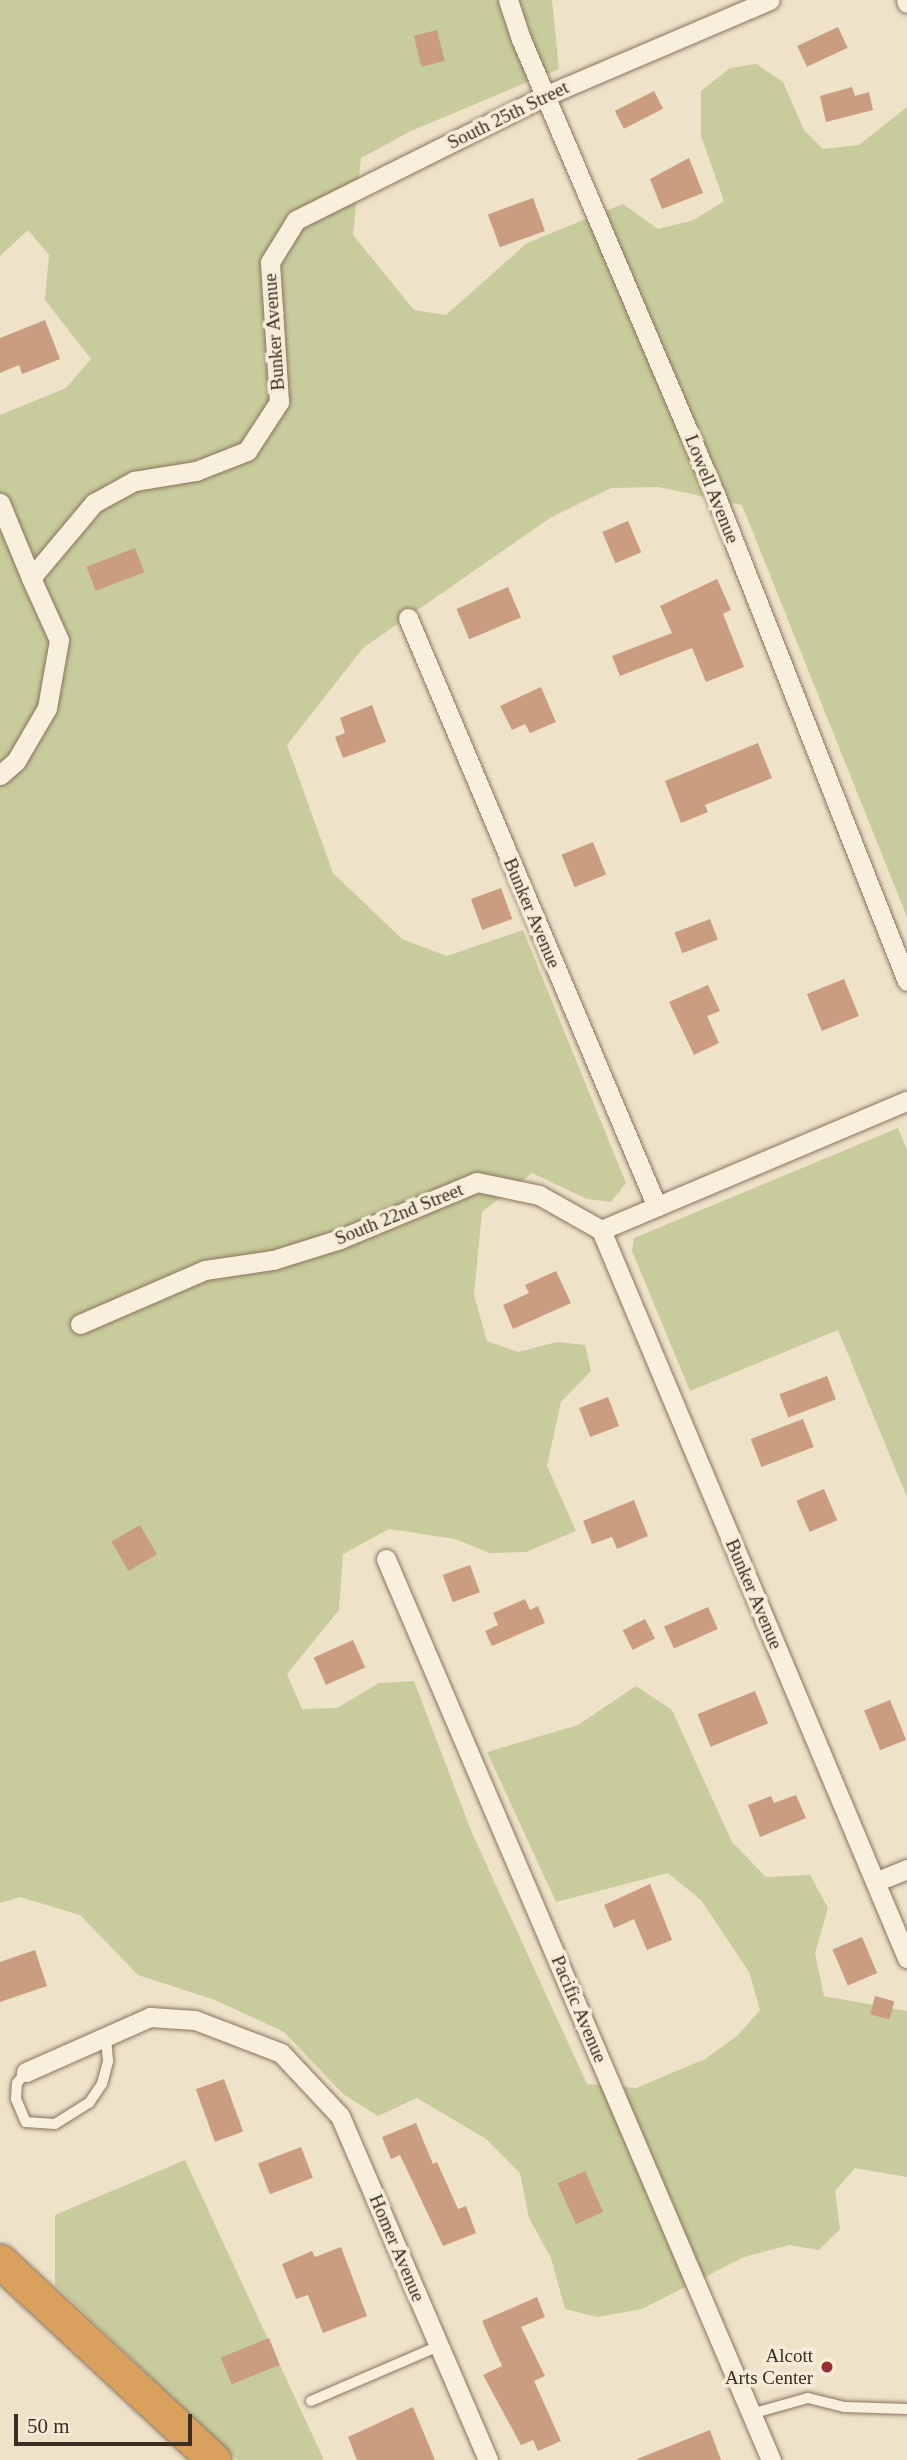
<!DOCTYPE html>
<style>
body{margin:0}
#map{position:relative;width:907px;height:2460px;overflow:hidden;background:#eee2c9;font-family:"Times New Roman",serif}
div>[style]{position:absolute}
.green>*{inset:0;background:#c8cc9c}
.building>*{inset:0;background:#cb9d80;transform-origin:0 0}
.roads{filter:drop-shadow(0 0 2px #8a745e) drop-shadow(0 0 2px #8a745e)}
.service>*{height:10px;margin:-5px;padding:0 5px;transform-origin:5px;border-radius:5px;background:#f8efdc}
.minor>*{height:19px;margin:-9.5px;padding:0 9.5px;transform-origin:9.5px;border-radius:9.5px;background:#f8efdc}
.motorway>*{height:33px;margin:-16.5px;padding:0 16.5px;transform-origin:16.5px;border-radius:16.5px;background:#daa05d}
.dots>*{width:19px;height:19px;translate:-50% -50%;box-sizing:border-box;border:4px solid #f5ecd8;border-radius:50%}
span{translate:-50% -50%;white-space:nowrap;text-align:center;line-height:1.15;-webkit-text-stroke:7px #f5ecd8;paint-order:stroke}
.street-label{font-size:19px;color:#3b2d21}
.poi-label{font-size:19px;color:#3b2d21}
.right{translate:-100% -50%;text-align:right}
.scale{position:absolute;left:14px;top:2414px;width:178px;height:32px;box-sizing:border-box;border:4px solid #3b2d21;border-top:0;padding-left:9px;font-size:21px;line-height:24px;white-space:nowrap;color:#3b2d21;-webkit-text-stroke:5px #f5ecd8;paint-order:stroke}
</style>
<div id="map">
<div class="green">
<div style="clip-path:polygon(0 0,552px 0,559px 69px,411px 131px,361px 158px,353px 235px,414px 310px,446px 315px,527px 243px,623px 204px,658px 229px,694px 220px,724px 201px,701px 136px,701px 91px,730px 68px,756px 64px,783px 82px,804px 130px,823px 149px,859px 145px,907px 107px,907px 917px,742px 505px,659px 487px,611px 488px,550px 518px,363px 648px,287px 745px,333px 873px,402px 939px,447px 956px,523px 930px,626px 1183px,611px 1202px,587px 1199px,532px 1173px,482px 1212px,474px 1295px,487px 1341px,518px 1352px,557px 1342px,585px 1345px,591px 1371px,561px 1402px,547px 1466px,576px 1531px,526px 1552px,490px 1553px,455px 1539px,389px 1529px,343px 1554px,339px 1610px,287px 1674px,302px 1709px,337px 1708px,379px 1683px,414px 1681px,472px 1833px,587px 2084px,636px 2088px,705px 2059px,737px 2036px,760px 2010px,749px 1972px,701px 1900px,668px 1873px,556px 1902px,487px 1752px,578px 1725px,636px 1686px,672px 1710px,732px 1842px,766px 1877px,810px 1875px,828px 1908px,815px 1953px,824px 1996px,907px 2011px,907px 2177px,855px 2168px,835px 2191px,840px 2229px,819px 2250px,789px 2245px,744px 2257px,642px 2309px,597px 2317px,565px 2309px,551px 2258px,529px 2218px,520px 2173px,486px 2139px,417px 2098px,378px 2116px,343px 2094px,284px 2032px,215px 2000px,138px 1975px,80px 1915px,20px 1897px,0 1903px,0 415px,66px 388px,91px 359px,45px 300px,49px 255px,28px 230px,0 256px)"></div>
<div style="clip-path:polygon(898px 1128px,907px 1150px,907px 1497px,838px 1330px,690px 1391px,632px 1251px,634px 1238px)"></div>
<div style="clip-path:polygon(185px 2160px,324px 2460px,237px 2460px,55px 2285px,55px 2215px)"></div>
</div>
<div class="building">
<div style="left:838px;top:27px;width:23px;height:45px;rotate:65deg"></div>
<div style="left:437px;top:30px;width:32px;height:24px;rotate:76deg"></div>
<div style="clip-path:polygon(852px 87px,855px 96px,869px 92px,873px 110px,826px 122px,820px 96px)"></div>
<div style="left:654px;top:91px;width:20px;height:44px;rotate:63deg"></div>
<div style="clip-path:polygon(689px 158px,703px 193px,662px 209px,650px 179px)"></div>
<div style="left:533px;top:198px;width:35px;height:48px;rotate:70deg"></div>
<div style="clip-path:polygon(45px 320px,60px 359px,22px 374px,19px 365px,0 373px,0 338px)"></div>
<div style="left:628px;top:521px;width:34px;height:28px;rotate:67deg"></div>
<div style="left:135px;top:548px;width:26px;height:52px;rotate:69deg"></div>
<div style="clip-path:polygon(717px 579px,731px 610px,723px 614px,744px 667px,706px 682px,692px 648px,620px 676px,612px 656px,672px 633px,660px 606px)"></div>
<div style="left:508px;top:587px;width:33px;height:56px;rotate:67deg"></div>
<div style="clip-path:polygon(541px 687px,556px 722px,530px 733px,525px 724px,512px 730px,500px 706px)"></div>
<div style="clip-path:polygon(372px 705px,386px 742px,343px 758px,335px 737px,345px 733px,340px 718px)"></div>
<div style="clip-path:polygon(758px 743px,772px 778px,705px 805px,708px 812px,681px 823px,665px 781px)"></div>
<div style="left:593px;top:842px;width:35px;height:34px;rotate:68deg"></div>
<div style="left:501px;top:888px;width:33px;height:32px;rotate:70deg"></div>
<div style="left:710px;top:919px;width:22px;height:38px;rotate:69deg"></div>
<div style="left:844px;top:979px;width:40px;height:40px;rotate:68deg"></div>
<div style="clip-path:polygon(708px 985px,720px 1011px,707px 1016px,719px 1043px,694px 1055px,669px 1002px)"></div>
<div style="clip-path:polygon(556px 1271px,571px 1303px,513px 1329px,503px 1305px,529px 1293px,525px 1285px)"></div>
<div style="left:827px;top:1376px;width:25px;height:51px;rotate:69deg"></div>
<div style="left:608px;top:1397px;width:31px;height:31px;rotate:69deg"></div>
<div style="left:803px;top:1419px;width:30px;height:56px;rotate:69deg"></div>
<div style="left:824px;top:1489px;width:34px;height:30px;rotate:67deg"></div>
<div style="clip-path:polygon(634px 1500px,648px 1536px,617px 1549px,612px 1537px,592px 1544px,583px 1521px)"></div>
<div style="left:140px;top:1525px;width:34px;height:33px;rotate:60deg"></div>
<div style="left:470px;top:1565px;width:29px;height:29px;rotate:70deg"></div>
<div style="clip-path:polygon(525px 1599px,530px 1610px,538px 1606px,545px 1623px,492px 1646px,485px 1631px,498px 1625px,493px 1613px)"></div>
<div style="left:708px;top:1607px;width:24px;height:48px;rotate:66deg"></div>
<div style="left:645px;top:1619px;width:22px;height:25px;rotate:63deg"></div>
<div style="left:353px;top:1640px;width:30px;height:43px;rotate:66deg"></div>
<div style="left:755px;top:1691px;width:35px;height:62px;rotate:68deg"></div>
<div style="left:890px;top:1700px;width:43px;height:28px;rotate:68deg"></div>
<div style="clip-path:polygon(796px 1795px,806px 1818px,760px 1837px,748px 1805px,771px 1796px,774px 1803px)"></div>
<div style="clip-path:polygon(650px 1884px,672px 1940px,647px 1950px,634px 1919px,614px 1928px,604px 1905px)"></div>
<div style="left:862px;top:1937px;width:39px;height:32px;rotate:67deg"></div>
<div style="clip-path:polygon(35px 1950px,47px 1986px,0 2002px,0 1962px)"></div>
<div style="left:875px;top:1996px;width:20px;height:19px;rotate:15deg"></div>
<div style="left:224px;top:2079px;width:56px;height:30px;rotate:70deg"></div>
<div style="clip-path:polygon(416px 2123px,433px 2164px,437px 2162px,458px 2209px,466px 2206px,476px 2233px,443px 2246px,400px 2155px,391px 2159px,382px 2137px)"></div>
<div style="left:301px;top:2147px;width:33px;height:46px;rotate:69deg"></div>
<div style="left:585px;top:2171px;width:45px;height:30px;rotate:66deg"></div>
<div style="clip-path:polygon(341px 2247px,367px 2316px,323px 2333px,308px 2295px,296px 2299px,282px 2264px,312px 2251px,315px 2257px)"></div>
<div style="clip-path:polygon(537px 2297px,545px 2317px,521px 2327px,545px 2376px,534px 2381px,561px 2441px,538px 2451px,533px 2440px,521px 2445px,483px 2375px,502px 2366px,482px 2321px)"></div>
<div style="left:269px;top:2338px;width:29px;height:52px;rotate:68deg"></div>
<div style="clip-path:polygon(413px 2407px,435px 2460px,357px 2460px,348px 2437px)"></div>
<div style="clip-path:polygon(710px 2430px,721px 2460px,638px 2460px,637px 2459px)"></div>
</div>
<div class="roads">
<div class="service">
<div style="left:26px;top:2072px;width:14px;rotate:129deg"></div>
<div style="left:17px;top:2083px;width:16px;rotate:94deg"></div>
<div style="left:16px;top:2099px;width:25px;rotate:67deg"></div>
<div style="left:26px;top:2122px;width:29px;rotate:4deg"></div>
<div style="left:55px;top:2124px;width:40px;rotate:-32deg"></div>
<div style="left:89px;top:2103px;width:23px;rotate:-56deg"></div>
<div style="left:102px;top:2084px;width:24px;rotate:-75deg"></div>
<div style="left:108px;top:2061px;width:24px;rotate:-95deg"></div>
<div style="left:311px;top:2401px;width:139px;rotate:-23.3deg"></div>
<div style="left:751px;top:2414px;width:59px;rotate:-15.7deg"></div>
<div style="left:808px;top:2398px;width:38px;rotate:14deg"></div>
<div style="left:845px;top:2407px;width:62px;rotate:1.8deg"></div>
</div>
<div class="minor">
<div style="left:508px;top:0;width:41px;rotate:71.6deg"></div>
<div style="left:521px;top:39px;width:500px;rotate:66.92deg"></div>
<div style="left:717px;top:499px;width:518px;rotate:68.49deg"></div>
<div style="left:906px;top:0;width:3px;rotate:72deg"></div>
<div style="left:0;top:503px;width:81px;rotate:67.5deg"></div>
<div style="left:408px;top:618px;width:639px;rotate:67.08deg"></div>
<div style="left:0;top:775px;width:21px;rotate:-41deg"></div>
<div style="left:16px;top:761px;width:61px;rotate:-59.7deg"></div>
<div style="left:47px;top:708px;width:69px;rotate:-80deg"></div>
<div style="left:59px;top:640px;width:68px;rotate:-114.3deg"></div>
<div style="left:31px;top:578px;width:98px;rotate:-50deg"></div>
<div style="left:94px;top:503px;width:46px;rotate:-28.8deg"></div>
<div style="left:134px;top:481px;width:63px;rotate:-9.2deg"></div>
<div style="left:196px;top:471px;width:55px;rotate:-21.4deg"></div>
<div style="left:247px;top:451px;width:59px;rotate:-56.9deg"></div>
<div style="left:279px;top:402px;width:140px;rotate:-93.7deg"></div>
<div style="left:270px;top:262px;width:49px;rotate:-58.2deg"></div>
<div style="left:296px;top:220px;width:280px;rotate:-26.5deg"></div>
<div style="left:547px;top:95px;width:242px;rotate:-23.1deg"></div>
<div style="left:601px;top:1230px;width:790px;rotate:67.2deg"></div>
<div style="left:80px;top:1324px;width:136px;rotate:-23.4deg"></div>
<div style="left:205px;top:1270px;width:69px;rotate:-8.4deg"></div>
<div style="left:273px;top:1260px;width:70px;rotate:-17.4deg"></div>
<div style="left:340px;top:1239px;width:148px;rotate:-22.6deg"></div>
<div style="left:477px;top:1182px;width:63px;rotate:11.8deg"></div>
<div style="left:539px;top:1195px;width:71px;rotate:29.4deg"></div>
<div style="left:601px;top:1230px;width:332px;rotate:-22.9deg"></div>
<div style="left:386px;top:1559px;width:980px;rotate:66.86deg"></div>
<div style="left:875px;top:1882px;width:35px;rotate:-22deg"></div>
<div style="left:26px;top:2072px;width:136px;rotate:-23.9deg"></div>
<div style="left:150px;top:2017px;width:45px;rotate:3.8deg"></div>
<div style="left:195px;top:2020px;width:92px;rotate:21deg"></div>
<div style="left:281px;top:2053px;width:86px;rotate:46.9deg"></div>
<div style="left:340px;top:2116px;width:374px;rotate:66.7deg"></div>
</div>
<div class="motorway">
<div style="left:0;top:2261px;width:292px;rotate:42.9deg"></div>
</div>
</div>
<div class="dots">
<div style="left:827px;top:2367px;background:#982f32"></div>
</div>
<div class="street-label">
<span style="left:508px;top:115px;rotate:-26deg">South 25th Street</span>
<span style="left:274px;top:332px;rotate:-94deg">Bunker Avenue</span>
<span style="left:712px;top:489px;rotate:68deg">Lowell Avenue</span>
<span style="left:532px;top:913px;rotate:67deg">Bunker Avenue</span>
<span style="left:399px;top:1214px;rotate:-22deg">South 22nd Street</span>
<span style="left:754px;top:1594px;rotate:67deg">Bunker Avenue</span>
<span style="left:579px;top:2009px;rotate:67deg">Pacific Avenue</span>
<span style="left:397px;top:2248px;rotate:67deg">Homer Avenue</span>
</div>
<div class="poi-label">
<span class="right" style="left:813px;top:2367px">Alcott<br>Arts Center</span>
</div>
<div class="scale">50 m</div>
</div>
